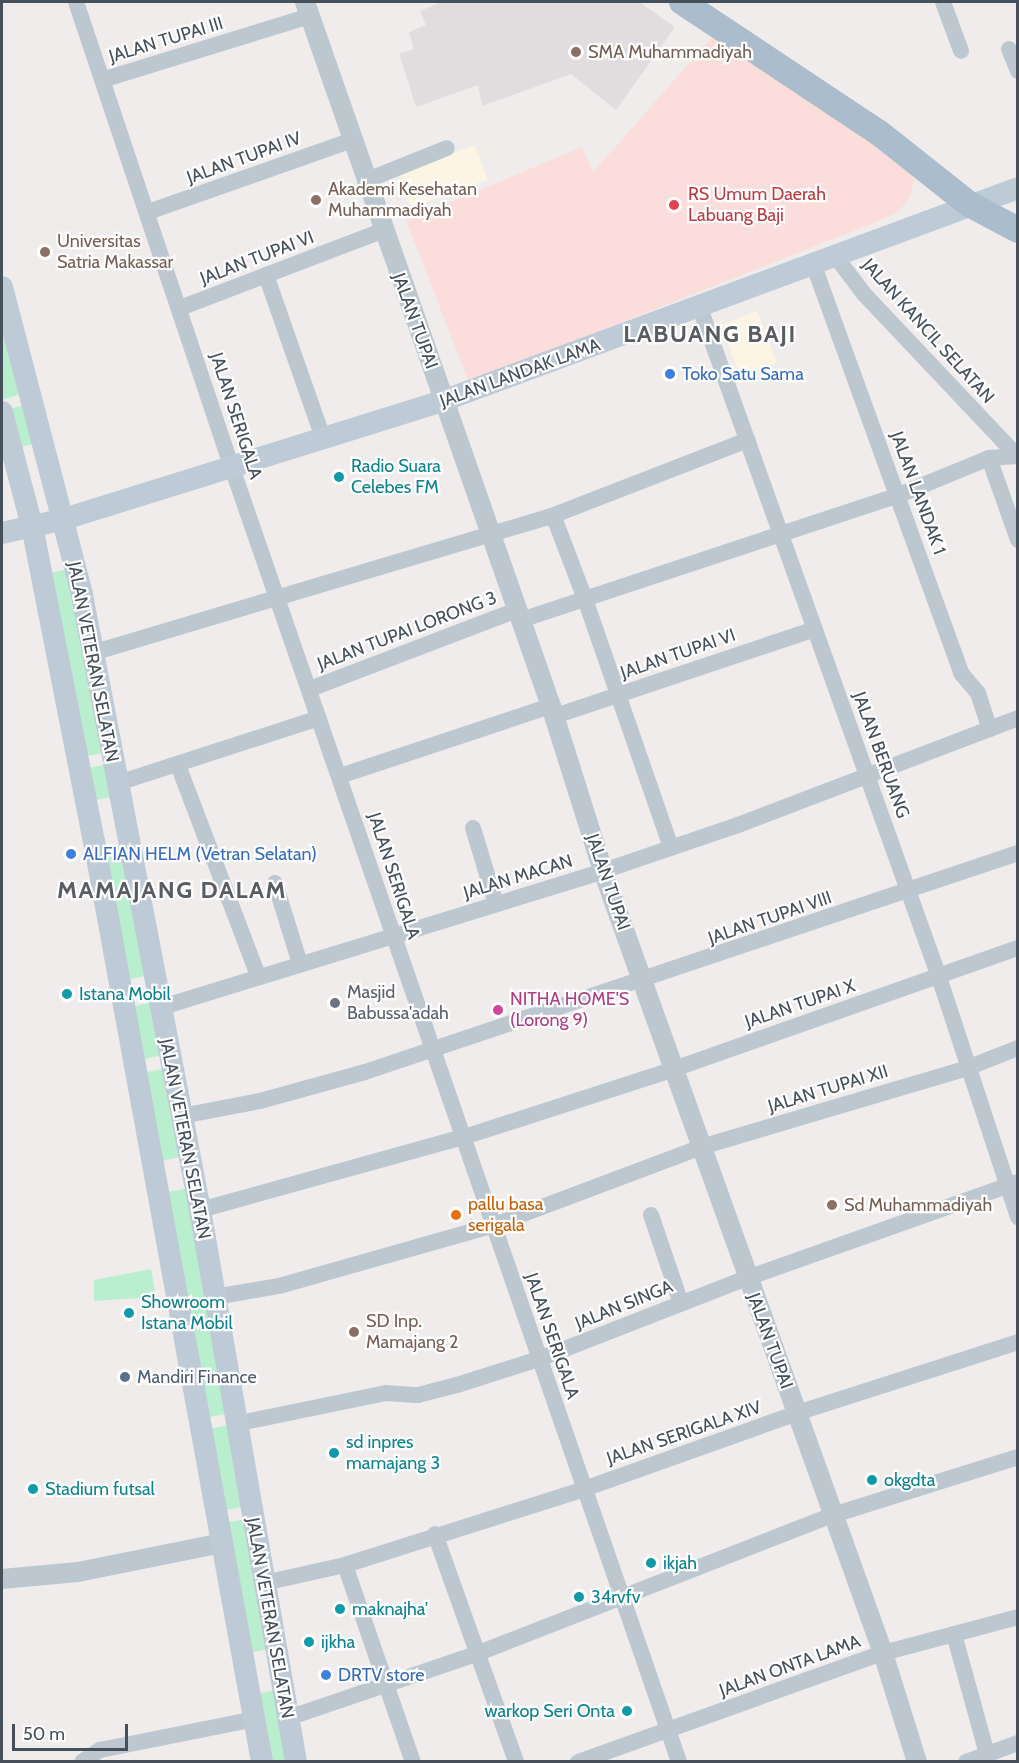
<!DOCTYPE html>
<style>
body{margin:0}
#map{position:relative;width:1019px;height:1763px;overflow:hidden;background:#f0ecec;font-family:Cabin,sans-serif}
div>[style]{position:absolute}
.commercial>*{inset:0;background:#fcf5e4;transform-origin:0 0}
.education>*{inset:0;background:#e1ddde}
.medical>*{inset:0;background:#fbdedb}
.green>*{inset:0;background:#b9efce;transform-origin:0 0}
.minor>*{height:16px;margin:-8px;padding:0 8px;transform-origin:8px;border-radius:8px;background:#bdc7d0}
.tertiary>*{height:20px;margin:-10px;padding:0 10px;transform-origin:10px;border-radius:10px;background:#bdc7d0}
.secondary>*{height:22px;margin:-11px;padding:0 11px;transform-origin:11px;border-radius:11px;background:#bfcad7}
.primary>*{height:26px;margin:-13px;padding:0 13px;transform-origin:13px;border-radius:13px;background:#abbccd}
.dots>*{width:16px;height:16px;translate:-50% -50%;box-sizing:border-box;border:3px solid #fff;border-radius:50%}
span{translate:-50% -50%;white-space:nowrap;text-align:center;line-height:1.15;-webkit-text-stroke:4.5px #fff;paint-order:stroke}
.street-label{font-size:18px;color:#45505a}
.education-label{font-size:18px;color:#785e54}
.left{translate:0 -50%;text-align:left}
.health-label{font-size:18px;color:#be3a42}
.shop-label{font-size:18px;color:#366cbe}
.culture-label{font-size:18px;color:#0d838f}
.right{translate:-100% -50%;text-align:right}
.worship-label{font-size:18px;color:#5b616d}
.hotel-label{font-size:18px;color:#b23c85}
.food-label{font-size:18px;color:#c56008}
.service-label{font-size:18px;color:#4e5e75}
.district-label{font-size:24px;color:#595d62;font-weight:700;letter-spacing:1.5px}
.frame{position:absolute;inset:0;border:3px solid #45505a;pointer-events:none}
.scale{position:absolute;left:12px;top:1724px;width:116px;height:27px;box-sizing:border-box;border:3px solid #45505a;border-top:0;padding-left:8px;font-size:18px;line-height:21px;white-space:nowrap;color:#45505a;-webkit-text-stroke:4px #fff;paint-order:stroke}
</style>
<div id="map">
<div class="commercial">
<div style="left:475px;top:145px;width:37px;height:81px;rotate:70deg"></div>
<div style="left:757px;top:311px;width:55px;height:39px;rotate:69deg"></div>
</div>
<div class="education">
<div style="clip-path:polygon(441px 2px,639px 2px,675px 27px,616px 110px,571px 74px,482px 106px,478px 85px,416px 107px,399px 54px,414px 49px,409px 32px,426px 25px,420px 11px)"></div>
</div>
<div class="medical">
<div style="clip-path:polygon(713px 36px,911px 169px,914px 181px,910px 198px,898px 212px,879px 221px,469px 382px,406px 221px,582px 147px,593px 172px)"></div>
</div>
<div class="green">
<div style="clip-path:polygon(2px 287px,30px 391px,2px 400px)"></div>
<div style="left:33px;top:403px;width:40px;height:34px;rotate:76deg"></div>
<div style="left:75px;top:568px;width:187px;height:34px;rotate:79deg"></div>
<div style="left:113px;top:763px;width:33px;height:35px;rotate:79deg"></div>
<div style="left:128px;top:844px;width:133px;height:34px;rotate:79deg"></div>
<div style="left:158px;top:1001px;width:54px;height:35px;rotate:78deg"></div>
<div style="left:171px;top:1067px;width:90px;height:35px;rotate:78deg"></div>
<div style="left:195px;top:1187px;width:229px;height:37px;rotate:80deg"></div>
<div style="clip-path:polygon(151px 1269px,156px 1297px,94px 1301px,94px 1280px)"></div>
<div style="left:235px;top:1424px;width:83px;height:34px;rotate:80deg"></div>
<div style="left:252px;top:1518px;width:132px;height:33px;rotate:80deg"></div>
<div style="left:283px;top:1689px;width:73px;height:34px;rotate:80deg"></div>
</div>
<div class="minor">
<div style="left:76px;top:2px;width:488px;rotate:71.5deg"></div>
<div style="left:231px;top:465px;width:1372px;rotate:70.94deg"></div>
<div style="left:943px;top:2px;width:52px;rotate:69.8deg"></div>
<div style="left:1009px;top:49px;width:24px;rotate:68deg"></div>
<div style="left:102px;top:80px;width:218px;rotate:-17.1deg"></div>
<div style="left:365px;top:181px;width:88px;rotate:-21.9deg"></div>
<div style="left:148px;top:212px;width:216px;rotate:-19.4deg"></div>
<div style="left:836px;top:257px;width:46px;rotate:52.9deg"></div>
<div style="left:864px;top:294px;width:224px;rotate:46.6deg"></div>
<div style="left:814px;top:266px;width:433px;rotate:70.1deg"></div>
<div style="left:961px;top:673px;width:26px;rotate:50deg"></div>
<div style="left:978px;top:693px;width:38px;rotate:72deg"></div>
<div style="left:266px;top:275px;width:173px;rotate:70.7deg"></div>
<div style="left:180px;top:308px;width:216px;rotate:-20.9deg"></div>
<div style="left:700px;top:308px;width:710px;rotate:70.34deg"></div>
<div style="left:939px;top:977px;width:253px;rotate:71.8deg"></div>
<div style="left:989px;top:458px;width:87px;rotate:70.5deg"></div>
<div style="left:549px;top:517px;width:213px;rotate:-21.2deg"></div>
<div style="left:521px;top:620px;width:398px;rotate:-18.3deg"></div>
<div style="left:899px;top:495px;width:97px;rotate:-22.3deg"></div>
<div style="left:989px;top:458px;width:28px;rotate:-4deg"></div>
<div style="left:92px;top:653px;width:477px;rotate:-16.6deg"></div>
<div style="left:549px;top:517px;width:7px;rotate:27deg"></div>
<div style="left:555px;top:520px;width:85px;rotate:69.2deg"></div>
<div style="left:585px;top:599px;width:263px;rotate:70.9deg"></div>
<div style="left:310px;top:689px;width:222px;rotate:-20.9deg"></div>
<div style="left:555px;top:716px;width:274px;rotate:-18.5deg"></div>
<div style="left:178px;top:765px;width:226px;rotate:69.2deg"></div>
<div style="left:340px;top:776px;width:222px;rotate:-18.4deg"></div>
<div style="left:118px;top:783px;width:211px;rotate:-17.9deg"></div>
<div style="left:473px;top:828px;width:79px;rotate:73.2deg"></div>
<div style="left:275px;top:883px;width:85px;rotate:72.8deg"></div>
<div style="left:159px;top:1008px;width:465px;rotate:-17.1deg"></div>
<div style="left:603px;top:871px;width:143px;rotate:-18.8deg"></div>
<div style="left:738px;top:825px;width:300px;rotate:-20.9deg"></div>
<div style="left:182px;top:1116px;width:79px;rotate:-10.9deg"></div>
<div style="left:260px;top:1101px;width:109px;rotate:-15.4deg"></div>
<div style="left:365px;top:1072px;width:689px;rotate:-18.54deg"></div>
<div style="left:200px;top:1210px;width:274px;rotate:-15.5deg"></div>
<div style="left:464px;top:1137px;width:221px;rotate:-17.9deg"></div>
<div style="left:674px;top:1069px;width:365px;rotate:-19.4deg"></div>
<div style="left:651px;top:1215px;width:93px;rotate:71.2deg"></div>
<div style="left:215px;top:1297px;width:65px;rotate:-9.8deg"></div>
<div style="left:279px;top:1286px;width:223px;rotate:-15.8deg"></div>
<div style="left:494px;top:1225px;width:221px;rotate:-20.6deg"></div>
<div style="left:701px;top:1147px;width:277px;rotate:-16.5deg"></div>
<div style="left:967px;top:1068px;width:55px;rotate:-21.4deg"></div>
<div style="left:235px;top:1424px;width:154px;rotate:-11.6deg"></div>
<div style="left:386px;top:1393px;width:32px;rotate:4deg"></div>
<div style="left:418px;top:1395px;width:40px;rotate:-14.4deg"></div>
<div style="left:457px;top:1385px;width:86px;rotate:-17.6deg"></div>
<div style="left:539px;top:1359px;width:223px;rotate:-21.3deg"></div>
<div style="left:747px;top:1278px;width:288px;rotate:-19.5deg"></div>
<div style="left:435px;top:1534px;width:242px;rotate:70.4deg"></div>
<div style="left:345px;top:1565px;width:208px;rotate:71deg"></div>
<div style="left:264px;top:1583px;width:83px;rotate:-12.5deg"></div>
<div style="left:345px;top:1565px;width:251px;rotate:-17.6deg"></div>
<div style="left:584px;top:1489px;width:226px;rotate:-19.6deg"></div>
<div style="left:797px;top:1413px;width:232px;rotate:-17.8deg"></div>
<div style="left:954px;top:1634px;width:124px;rotate:74.6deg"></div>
<div style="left:288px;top:1718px;width:199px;rotate:-18.8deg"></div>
<div style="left:476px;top:1654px;width:383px;rotate:-21.3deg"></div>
<div style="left:833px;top:1515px;width:194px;rotate:-17.4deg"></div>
<div style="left:82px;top:1762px;width:22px;rotate:-34deg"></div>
<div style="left:100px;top:1750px;width:158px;rotate:-11.3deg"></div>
<div style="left:578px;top:1762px;width:324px;rotate:-19.7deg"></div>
<div style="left:883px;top:1653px;width:140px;rotate:-14.9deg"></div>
<div style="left:966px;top:1762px;width:55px;rotate:-20.1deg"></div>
</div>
<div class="tertiary">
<div style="left:305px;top:2px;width:746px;rotate:70.74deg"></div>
<div style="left:551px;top:706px;width:173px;rotate:72.5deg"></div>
<div style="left:603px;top:871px;width:831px;rotate:70.3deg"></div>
<div style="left:883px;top:1653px;width:114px;rotate:72.7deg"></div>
<div style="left:2px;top:1579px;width:76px;rotate:-5.3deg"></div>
<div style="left:78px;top:1572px;width:147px;rotate:-11.4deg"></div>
</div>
<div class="secondary">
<div style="left:2px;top:287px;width:318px;rotate:75.4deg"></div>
<div style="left:82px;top:595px;width:626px;rotate:79.14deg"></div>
<div style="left:200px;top:1210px;width:560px;rotate:80.13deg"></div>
<div style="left:2px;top:412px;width:118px;rotate:75.3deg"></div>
<div style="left:32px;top:526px;width:321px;rotate:78.9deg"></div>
<div style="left:94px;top:841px;width:936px;rotate:79.66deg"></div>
<div style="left:2px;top:533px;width:64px;rotate:-12.7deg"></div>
<div style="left:64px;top:519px;width:399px;rotate:-17.3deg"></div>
<div style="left:445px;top:400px;width:611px;rotate:-20.3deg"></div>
</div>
<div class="primary">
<div style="left:682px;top:2px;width:235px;rotate:33.6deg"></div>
<div style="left:878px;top:132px;width:116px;rotate:38.4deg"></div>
<div style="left:969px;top:204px;width:55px;rotate:28deg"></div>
</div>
<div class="dots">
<div style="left:576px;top:52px;background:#8d6e63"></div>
<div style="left:316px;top:200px;background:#8d6e63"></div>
<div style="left:674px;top:205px;background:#e0444e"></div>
<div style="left:45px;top:252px;background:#8d6e63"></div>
<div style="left:670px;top:374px;background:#3f7fe0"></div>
<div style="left:339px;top:477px;background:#0f9aa8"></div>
<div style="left:71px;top:854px;background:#3f7fe0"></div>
<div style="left:67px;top:994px;background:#0f9aa8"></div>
<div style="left:335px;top:1003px;background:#6b7280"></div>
<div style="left:498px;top:1010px;background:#d1479c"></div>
<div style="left:832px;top:1205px;background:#8d6e63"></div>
<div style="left:456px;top:1215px;background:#e8710a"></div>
<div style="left:129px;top:1313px;background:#0f9aa8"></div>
<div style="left:354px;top:1332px;background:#8d6e63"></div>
<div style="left:125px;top:1377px;background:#5c6f8a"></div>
<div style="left:334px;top:1453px;background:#0f9aa8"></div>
<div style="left:872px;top:1480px;background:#0f9aa8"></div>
<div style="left:33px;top:1489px;background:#0f9aa8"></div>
<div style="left:651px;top:1563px;background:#0f9aa8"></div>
<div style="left:579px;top:1597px;background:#0f9aa8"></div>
<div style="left:340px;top:1609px;background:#0f9aa8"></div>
<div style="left:309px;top:1642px;background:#0f9aa8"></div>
<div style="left:326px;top:1675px;background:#3f7fe0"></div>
<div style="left:627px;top:1711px;background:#0f9aa8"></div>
</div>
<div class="street-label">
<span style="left:166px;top:40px;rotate:-17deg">JALAN TUPAI III</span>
<span style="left:244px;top:158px;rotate:-20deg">JALAN TUPAI IV</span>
<span style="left:257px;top:258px;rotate:-21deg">JALAN TUPAI VI</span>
<span style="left:415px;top:321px;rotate:70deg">JALAN TUPAI</span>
<span style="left:928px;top:331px;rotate:48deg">JALAN KANCIL SELATAN</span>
<span style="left:520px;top:373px;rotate:-20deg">JALAN LANDAK LAMA</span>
<span style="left:236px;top:416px;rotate:72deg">JALAN SERIGALA</span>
<span style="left:918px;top:493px;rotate:70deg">JALAN LANDAK 1</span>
<span style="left:407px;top:631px;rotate:-21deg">JALAN TUPAI LORONG 3</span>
<span style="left:678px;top:654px;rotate:-19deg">JALAN TUPAI VI</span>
<span style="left:93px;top:662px;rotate:79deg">JALAN VETERAN SELATAN</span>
<span style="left:881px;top:755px;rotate:70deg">JALAN BERUANG</span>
<span style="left:394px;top:876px;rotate:72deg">JALAN SERIGALA</span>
<span style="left:518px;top:877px;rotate:-17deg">JALAN MACAN</span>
<span style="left:608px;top:882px;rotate:71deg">JALAN TUPAI</span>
<span style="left:770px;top:918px;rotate:-19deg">JALAN TUPAI VIII</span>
<span style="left:800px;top:1004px;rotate:-19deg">JALAN TUPAI X</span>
<span style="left:828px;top:1089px;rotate:-17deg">JALAN TUPAI XII</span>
<span style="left:185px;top:1139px;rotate:79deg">JALAN VETERAN SELATAN</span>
<span style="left:624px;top:1305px;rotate:-22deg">JALAN SINGA</span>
<span style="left:552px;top:1336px;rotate:71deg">JALAN SERIGALA</span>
<span style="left:770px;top:1341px;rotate:70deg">JALAN TUPAI</span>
<span style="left:684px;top:1433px;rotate:-19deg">JALAN SERIGALA XIV</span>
<span style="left:270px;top:1618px;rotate:80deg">JALAN VETERAN SELATAN</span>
<span style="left:790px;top:1666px;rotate:-20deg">JALAN ONTA LAMA</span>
</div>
<div class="education-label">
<span class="left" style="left:588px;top:52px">SMA Muhammadiyah</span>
<span class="left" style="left:328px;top:200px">Akademi Kesehatan<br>Muhammadiyah</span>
<span class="left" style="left:57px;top:252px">Universitas<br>Satria Makassar</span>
<span class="left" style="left:844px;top:1205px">Sd Muhammadiyah</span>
<span class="left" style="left:366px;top:1332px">SD Inp.<br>Mamajang 2</span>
</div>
<div class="health-label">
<span class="left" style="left:688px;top:205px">RS Umum Daerah<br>Labuang Baji</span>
</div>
<div class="shop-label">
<span class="left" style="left:682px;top:374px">Toko Satu Sama</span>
<span class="left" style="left:83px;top:854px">ALFIAN HELM (Vetran Selatan)</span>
<span class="left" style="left:338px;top:1675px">DRTV store</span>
</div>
<div class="culture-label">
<span class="left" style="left:351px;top:477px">Radio Suara<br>Celebes FM</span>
<span class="left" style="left:79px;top:994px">Istana Mobil</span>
<span class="left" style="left:141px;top:1313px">Showroom<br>Istana Mobil</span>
<span class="left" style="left:346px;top:1453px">sd inpres<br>mamajang 3</span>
<span class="left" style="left:884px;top:1480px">okgdta</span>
<span class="left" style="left:45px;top:1489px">Stadium futsal</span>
<span class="left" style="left:663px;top:1563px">ikjah</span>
<span class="left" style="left:591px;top:1597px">34rvfv</span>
<span class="left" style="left:352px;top:1609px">maknajha'</span>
<span class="left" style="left:321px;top:1642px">ijkha</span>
<span class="right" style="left:615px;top:1711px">warkop Seri Onta</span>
</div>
<div class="worship-label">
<span class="left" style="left:347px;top:1003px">Masjid<br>Babussa'adah</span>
</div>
<div class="hotel-label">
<span class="left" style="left:510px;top:1010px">NITHA HOME'S<br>(Lorong 9)</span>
</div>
<div class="food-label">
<span class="left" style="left:468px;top:1215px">pallu basa<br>serigala</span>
</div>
<div class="service-label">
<span class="left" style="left:137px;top:1377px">Mandiri Finance</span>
</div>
<div class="district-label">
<span style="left:710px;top:334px">LABUANG BAJI</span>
<span style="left:172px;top:890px">MAMAJANG DALAM</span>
</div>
<div class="frame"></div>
<div class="scale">50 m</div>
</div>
